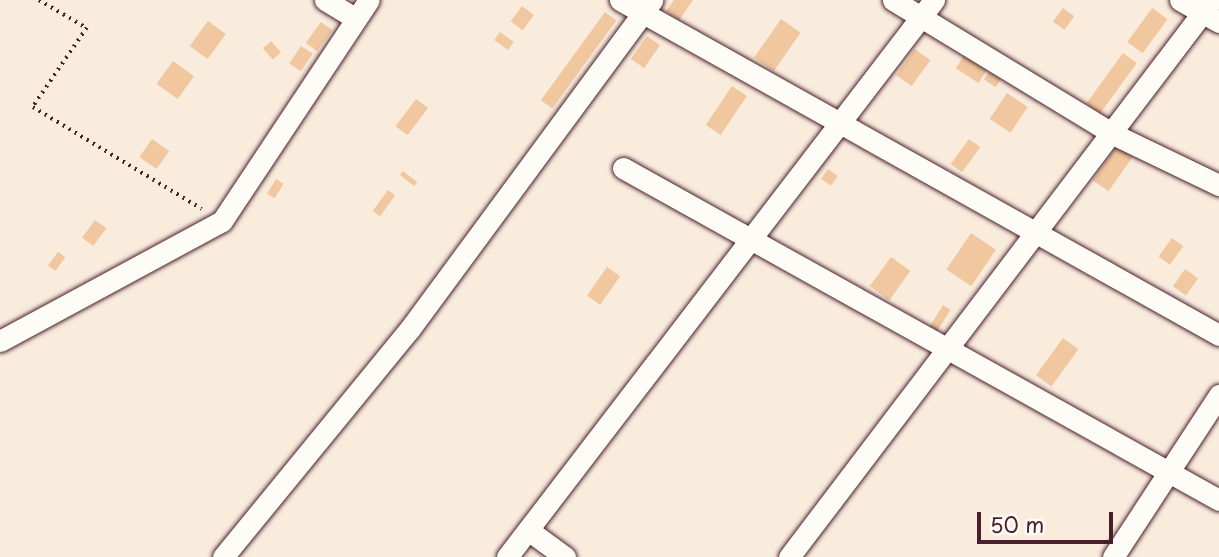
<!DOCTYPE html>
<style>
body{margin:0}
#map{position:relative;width:1219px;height:557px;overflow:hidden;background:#f9ecdd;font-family:"Playpen Sans",sans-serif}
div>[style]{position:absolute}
.building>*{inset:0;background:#f0c79f;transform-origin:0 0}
.path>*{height:3.5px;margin-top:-1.75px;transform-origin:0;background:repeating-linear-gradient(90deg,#4a1f2b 0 2px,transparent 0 7px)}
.roads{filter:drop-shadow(0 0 2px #4a1f2b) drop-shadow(0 0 2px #4a1f2b)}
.minor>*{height:21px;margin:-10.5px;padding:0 10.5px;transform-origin:10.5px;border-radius:10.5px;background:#fdfcf7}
span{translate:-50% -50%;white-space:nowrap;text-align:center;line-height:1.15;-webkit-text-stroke:6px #fdfcf7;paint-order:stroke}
.scale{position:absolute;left:977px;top:512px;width:136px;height:32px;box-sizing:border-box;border:4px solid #4a1f2b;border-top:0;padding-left:9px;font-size:21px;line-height:24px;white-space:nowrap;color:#4a1f2b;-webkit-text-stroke:5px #fdfcf7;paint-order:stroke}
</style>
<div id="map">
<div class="building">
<div style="clip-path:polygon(674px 0,693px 0,679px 20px,666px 11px)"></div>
<div style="left:522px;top:6px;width:15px;height:19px;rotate:37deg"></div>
<div style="left:1063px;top:8px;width:14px;height:17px;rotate:36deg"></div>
<div style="left:1152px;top:8px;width:19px;height:42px;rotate:36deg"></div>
<div style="left:605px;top:12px;width:14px;height:109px;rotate:36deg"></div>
<div style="left:781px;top:19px;width:24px;height:47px;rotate:35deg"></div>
<div style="left:208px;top:21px;width:22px;height:31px;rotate:36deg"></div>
<div style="left:321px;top:22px;width:14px;height:26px;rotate:36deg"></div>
<div style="left:500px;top:32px;width:17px;height:10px;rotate:36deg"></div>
<div style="left:647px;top:36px;width:16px;height:28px;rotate:35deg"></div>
<div style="left:271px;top:41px;width:15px;height:11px;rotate:48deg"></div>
<div style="left:301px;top:46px;width:14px;height:21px;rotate:34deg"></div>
<div style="left:915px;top:49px;width:19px;height:32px;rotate:36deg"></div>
<div style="left:1123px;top:53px;width:17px;height:62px;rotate:36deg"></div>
<div style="left:965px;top:54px;width:27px;height:17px;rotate:33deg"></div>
<div style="left:173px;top:61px;width:26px;height:28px;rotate:36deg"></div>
<div style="left:989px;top:72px;width:14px;height:9px;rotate:34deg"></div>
<div style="left:732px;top:86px;width:18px;height:47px;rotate:34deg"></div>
<div style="left:1007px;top:93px;width:25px;height:31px;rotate:34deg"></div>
<div style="left:416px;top:99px;width:15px;height:34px;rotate:37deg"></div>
<div style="left:152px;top:139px;width:21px;height:22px;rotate:35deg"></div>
<div style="left:969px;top:139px;width:14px;height:31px;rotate:36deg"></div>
<div style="left:1117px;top:146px;width:19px;height:42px;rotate:35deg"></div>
<div style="left:828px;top:169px;width:12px;height:12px;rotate:35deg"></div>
<div style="left:403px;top:171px;width:18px;height:5px;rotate:38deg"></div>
<div style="left:276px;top:179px;width:9px;height:17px;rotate:32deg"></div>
<div style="left:388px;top:190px;width:9px;height:26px;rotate:36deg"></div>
<div style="left:95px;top:220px;width:14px;height:22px;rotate:36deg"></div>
<div style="left:971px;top:233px;width:30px;height:44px;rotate:34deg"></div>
<div style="left:1172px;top:238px;width:14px;height:23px;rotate:36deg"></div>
<div style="left:58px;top:252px;width:9px;height:17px;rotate:36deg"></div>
<div style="left:891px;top:257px;width:24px;height:36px;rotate:36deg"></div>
<div style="left:607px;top:267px;width:16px;height:35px;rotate:35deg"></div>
<div style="left:1185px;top:269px;width:16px;height:21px;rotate:35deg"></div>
<div style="left:943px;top:305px;width:9px;height:27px;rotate:32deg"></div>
<div style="left:1063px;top:338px;width:19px;height:46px;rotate:36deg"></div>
</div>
<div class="path">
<div style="left:39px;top:0;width:56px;rotate:30.3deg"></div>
<div style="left:87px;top:28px;width:96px;rotate:124.4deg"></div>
<div style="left:33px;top:107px;width:197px;rotate:31.1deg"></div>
</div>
<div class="roads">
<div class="minor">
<div style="left:325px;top:0;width:35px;rotate:31deg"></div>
<div style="left:620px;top:0;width:686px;rotate:29.22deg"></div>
<div style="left:893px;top:0;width:258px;rotate:31.3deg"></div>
<div style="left:1113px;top:134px;width:118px;rotate:25.7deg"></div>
<div style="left:1180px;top:0;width:45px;rotate:29.4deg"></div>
<div style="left:623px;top:168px;width:682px;rotate:29.12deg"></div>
<div style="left:0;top:341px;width:252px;rotate:-28.4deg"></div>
<div style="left:222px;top:221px;width:265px;rotate:-56.4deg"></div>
<div style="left:528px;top:530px;width:46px;rotate:36.1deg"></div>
<div style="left:223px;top:557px;width:293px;rotate:-50.7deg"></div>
<div style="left:409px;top:330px;width:410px;rotate:-53.6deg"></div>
<div style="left:507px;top:557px;width:702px;rotate:-52.53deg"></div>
<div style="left:789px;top:557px;width:699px;rotate:-52.79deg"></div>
<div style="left:1113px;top:557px;width:194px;rotate:-56.8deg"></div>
</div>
</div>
<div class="scale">50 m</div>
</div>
